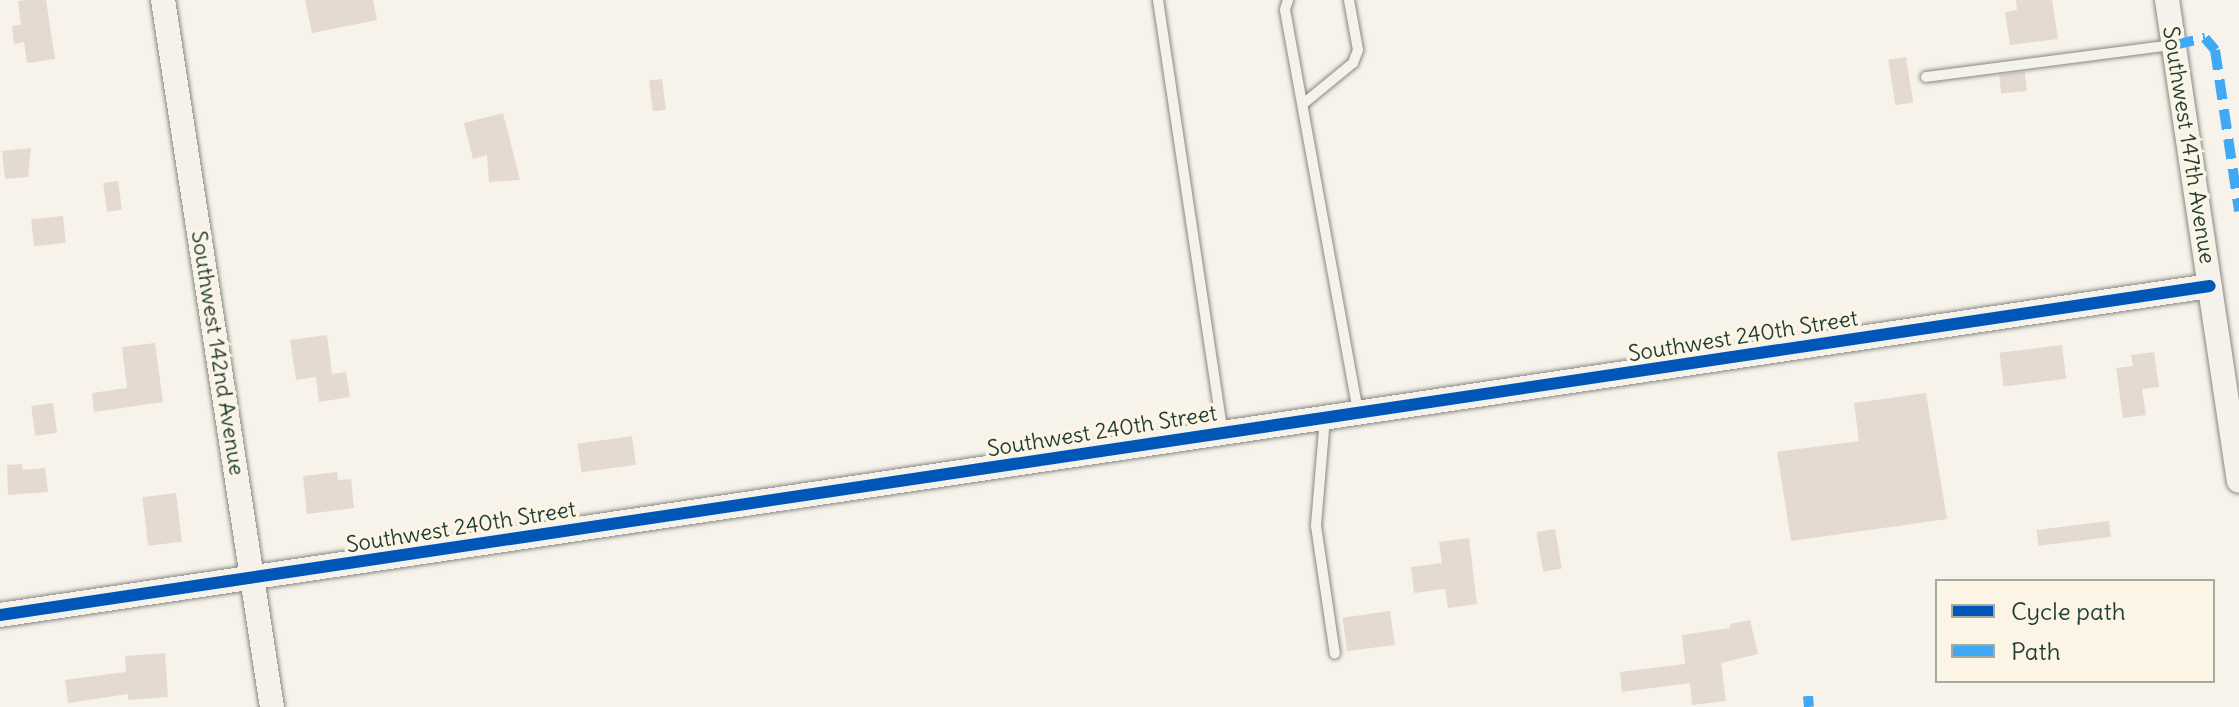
<!DOCTYPE html>
<style>
body{margin:0}
#map{position:relative;width:2239px;height:707px;overflow:hidden;background:#f7f3ea;font-family:Delius,sans-serif}
div>[style]{position:absolute}
.building>*{inset:0;background:#e4dad0;transform-origin:0 0}
.roads{filter:drop-shadow(0 0 2px #868984) drop-shadow(0 0 2px #868984)}
.service>*{height:10px;margin:-5px;padding:0 5px;transform-origin:5px;border-radius:5px;background:#f5f2ec}
.tertiary>*{height:24px;margin:-12px;padding:0 12px;transform-origin:12px;border-radius:12px;background:#f5f2ec}
.quiet>*{height:10px;margin-top:-5px;transform-origin:0;background:repeating-linear-gradient(90deg,#3fa9f5 0 20px,transparent 0 30px)}
.cycleway>*{height:12px;margin:-6px;padding:0 6px;transform-origin:6px;border-radius:6px;background:#0057b8}
span{translate:-50% -50%;white-space:nowrap;text-align:center;line-height:1.15;-webkit-text-stroke:7px #fcf5e5;paint-order:stroke}
.street-label{font-size:22px;color:#1f3d34}
.legend{position:absolute;left:1935px;top:579px;width:280px;height:104px;box-sizing:border-box;background:#fcf5e5;border:2px solid #a4ab9e;margin:0;padding:10px 14px;list-style:none;font-size:24px;color:#1f3d34}
.legend li{display:flex;align-items:center;gap:16px;height:40px}
.legend b{width:40px;border:2px solid #a4ab9e}
</style>
<div id="map">
<div class="building">
<div style="clip-path:polygon(25px 0,46px 0,55px 59px,27px 63px,24px 42px,14px 44px,12px 26px,21px 25px,18px 1px)"></div>
<div style="clip-path:polygon(305px 0,373px 0,377px 20px,312px 33px)"></div>
<div style="clip-path:polygon(2016px 0,2052px 0,2058px 39px,2010px 45px,2005px 12px,2017px 10px)"></div>
<div style="left:1906px;top:57px;width:46px;height:18px;rotate:81deg"></div>
<div style="left:2025px;top:72px;width:19px;height:26px;rotate:84deg"></div>
<div style="left:662px;top:79px;width:31px;height:13px;rotate:83deg"></div>
<div style="clip-path:polygon(503px 113px,520px 180px,489px 182px,487px 155px,473px 159px,464px 123px)"></div>
<div style="clip-path:polygon(31px 148px,28px 177px,5px 179px,2px 151px)"></div>
<div style="left:118px;top:181px;width:29px;height:15px;rotate:82deg"></div>
<div style="left:63px;top:216px;width:27px;height:32px;rotate:84deg"></div>
<div style="clip-path:polygon(327px 335px,332px 374px,346px 372px,350px 397px,319px 402px,316px 377px,296px 380px,290px 340px)"></div>
<div style="clip-path:polygon(155px 343px,163px 402px,94px 412px,92px 393px,127px 388px,122px 347px)"></div>
<div style="left:2062px;top:345px;width:34px;height:63px;rotate:83deg"></div>
<div style="clip-path:polygon(2154px 352px,2159px 387px,2142px 389px,2146px 415px,2123px 418px,2116px 368px,2133px 366px,2131px 355px)"></div>
<div style="clip-path:polygon(1926px 393px,1947px 519px,1791px 541px,1777px 452px,1859px 441px,1854px 403px)"></div>
<div style="left:53px;top:403px;width:30px;height:22px;rotate:82deg"></div>
<div style="left:632px;top:436px;width:29px;height:55px;rotate:82deg"></div>
<div style="clip-path:polygon(22px 464px,23px 470px,45px 468px,48px 492px,8px 495px,7px 465px)"></div>
<div style="clip-path:polygon(337px 472px,338px 480px,351px 479px,354px 508px,307px 514px,303px 476px)"></div>
<div style="left:176px;top:493px;width:49px;height:34px;rotate:83deg"></div>
<div style="left:2109px;top:521px;width:16px;height:73px;rotate:83deg"></div>
<div style="left:1555px;top:529px;width:40px;height:19px;rotate:80deg"></div>
<div style="clip-path:polygon(1469px 538px,1477px 604px,1448px 608px,1445px 589px,1414px 593px,1411px 567px,1442px 563px,1439px 542px)"></div>
<div style="left:1390px;top:611px;width:34px;height:48px;rotate:82deg"></div>
<div style="clip-path:polygon(1750px 620px,1758px 654px,1721px 663px,1726px 701px,1692px 705px,1690px 683px,1622px 692px,1620px 672px,1685px 664px,1682px 635px,1730px 628px,1730px 624px)"></div>
<div style="clip-path:polygon(165px 653px,168px 697px,128px 700px,128px 694px,68px 703px,65px 680px,126px 672px,125px 656px)"></div>
</div>
<div class="roads">
<div class="service">
<div style="left:1158px;top:0;width:438px;rotate:81.5deg"></div>
<div style="left:1288px;top:0;width:10px;rotate:107deg"></div>
<div style="left:1285px;top:10px;width:408px;rotate:79.7deg"></div>
<div style="left:1926px;top:77px;width:250px;rotate:-7.4deg"></div>
<div style="left:1303px;top:104px;width:65px;rotate:-39.4deg"></div>
<div style="left:1353px;top:63px;width:14px;rotate:-69deg"></div>
<div style="left:1358px;top:50px;width:51px;rotate:-100.2deg"></div>
<div style="left:1325px;top:418px;width:108px;rotate:94.8deg"></div>
<div style="left:1316px;top:526px;width:129px;rotate:81.6deg"></div>
</div>
<div class="tertiary">
<div style="left:163px;top:0;width:715px;rotate:81.24deg"></div>
<div style="left:2167px;top:0;width:486px;rotate:81.5deg"></div>
<div style="left:0;top:615px;width:2234px;rotate:-8.47deg"></div>
</div>
</div>
<div class="quiet">
<div style="left:2174px;top:45px;width:32px;rotate:-13deg"></div>
<div style="left:2205px;top:38px;width:16px;rotate:50deg"></div>
<div style="left:2215px;top:50px;width:163px;rotate:81.5deg"></div>
<div style="left:1808px;top:696px;width:11px;rotate:85deg"></div>
</div>
<div class="cycleway">
<div style="left:0;top:615px;width:2234px;rotate:-8.47deg"></div>
</div>
<div class="street-label">
<span style="left:2189px;top:145px;rotate:81deg">Southwest 147th Avenue</span>
<span style="left:1743px;top:336px;rotate:-9deg">Southwest 240th Street</span>
<span style="left:218px;top:353px;rotate:81deg">Southwest 142nd Avenue</span>
<span style="left:1102px;top:431px;rotate:-9deg">Southwest 240th Street</span>
<span style="left:461px;top:527px;rotate:-9deg">Southwest 240th Street</span>
</div>
<ul class="legend">
<li><b style="height:10px;background:#0057b8"></b>Cycle path</li>
<li><b style="height:10px;background:#3fa9f5"></b>Path</li>
</ul>
</div>
